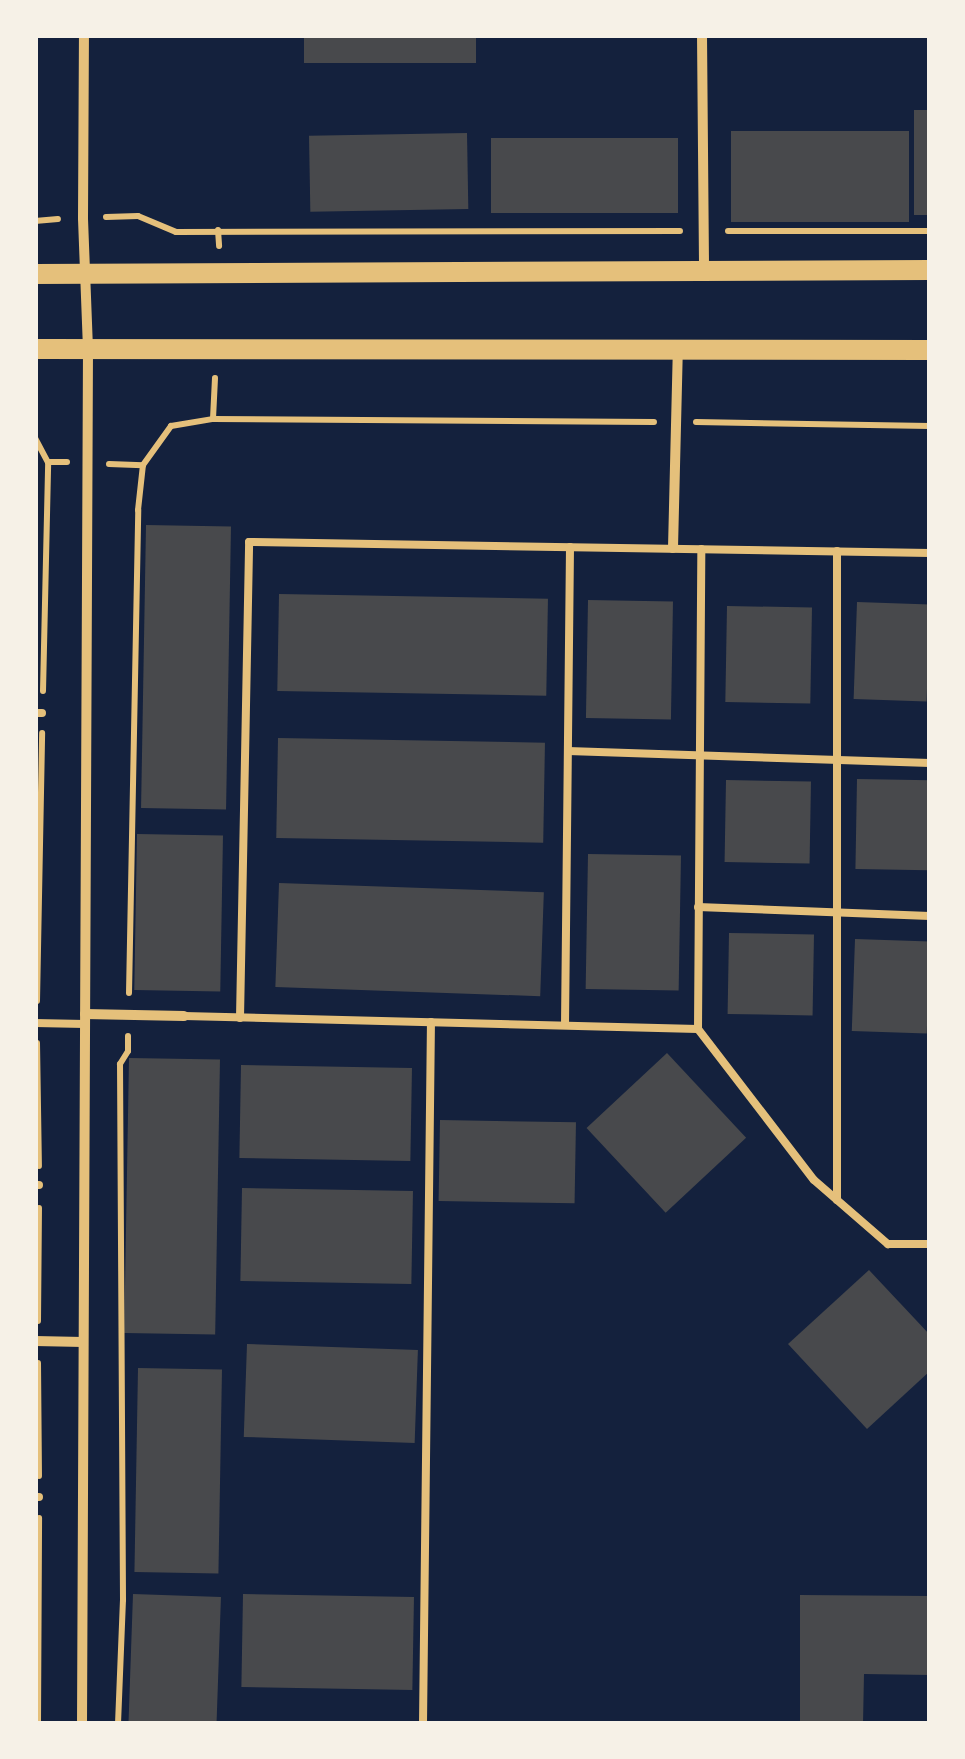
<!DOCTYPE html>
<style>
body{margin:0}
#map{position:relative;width:965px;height:1759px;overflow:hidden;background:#14213d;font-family:"Titillium Web",sans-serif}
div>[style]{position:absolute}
.building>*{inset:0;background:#48494c;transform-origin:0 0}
.path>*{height:6px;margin:-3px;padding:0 3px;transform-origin:3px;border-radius:3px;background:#e5c07b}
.service>*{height:8px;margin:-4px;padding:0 4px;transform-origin:4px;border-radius:4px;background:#e5c07b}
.minor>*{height:10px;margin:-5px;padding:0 5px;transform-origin:5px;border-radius:5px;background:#e5c07b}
.secondary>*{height:20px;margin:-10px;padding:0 10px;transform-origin:10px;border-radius:10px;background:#e5c07b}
span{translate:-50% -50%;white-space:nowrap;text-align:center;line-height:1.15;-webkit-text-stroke:10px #f6f1e7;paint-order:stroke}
.frame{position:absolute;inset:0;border:38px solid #f6f1e7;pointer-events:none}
</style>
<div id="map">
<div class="building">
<div style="left:304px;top:35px;width:172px;height:28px"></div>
<div style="left:914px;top:110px;width:16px;height:105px"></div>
<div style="left:909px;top:131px;width:91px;height:178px;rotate:90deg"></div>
<div style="left:467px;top:133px;width:76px;height:158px;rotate:89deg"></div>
<div style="left:678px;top:138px;width:75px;height:187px;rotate:90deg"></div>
<div style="left:146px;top:525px;width:85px;height:283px;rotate:1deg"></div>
<div style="left:279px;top:594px;width:269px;height:97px;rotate:1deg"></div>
<div style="left:588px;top:600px;width:85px;height:118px;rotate:1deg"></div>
<div style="left:857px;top:602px;width:73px;height:97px;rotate:2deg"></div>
<div style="left:727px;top:606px;width:85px;height:96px;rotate:1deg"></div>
<div style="left:278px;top:738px;width:267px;height:100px;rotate:1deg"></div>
<div style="left:857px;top:779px;width:73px;height:90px;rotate:1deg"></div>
<div style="left:726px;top:780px;width:85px;height:82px;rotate:1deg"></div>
<div style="left:137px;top:834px;width:86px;height:156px;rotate:1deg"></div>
<div style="left:588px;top:854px;width:93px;height:135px;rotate:1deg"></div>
<div style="left:279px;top:883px;width:265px;height:104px;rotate:2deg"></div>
<div style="left:729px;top:933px;width:85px;height:81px;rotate:1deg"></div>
<div style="left:855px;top:939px;width:75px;height:92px;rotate:2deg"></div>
<div style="left:667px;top:1053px;width:116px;height:110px;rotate:47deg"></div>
<div style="left:129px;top:1058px;width:91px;height:275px;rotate:1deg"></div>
<div style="left:241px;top:1065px;width:171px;height:93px;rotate:1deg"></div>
<div style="left:440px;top:1120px;width:136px;height:81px;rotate:1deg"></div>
<div style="left:242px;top:1188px;width:171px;height:93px;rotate:1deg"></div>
<div style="clip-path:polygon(869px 1270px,930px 1335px,930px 1371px,867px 1429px,788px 1344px)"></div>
<div style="left:247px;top:1344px;width:171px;height:93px;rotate:2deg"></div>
<div style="left:138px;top:1368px;width:84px;height:204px;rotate:1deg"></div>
<div style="left:133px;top:1594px;width:88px;height:130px;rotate:2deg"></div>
<div style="left:243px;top:1594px;width:171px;height:93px;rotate:1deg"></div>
<div style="clip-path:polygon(800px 1595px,930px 1596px,930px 1675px,864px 1674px,863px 1724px,800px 1724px)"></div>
</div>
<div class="path">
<div style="left:106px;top:217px;width:32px;rotate:-2deg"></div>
<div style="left:138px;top:216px;width:41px;rotate:22.8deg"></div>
<div style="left:176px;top:232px;width:504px;rotate:-0.11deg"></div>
<div style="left:35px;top:221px;width:23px;rotate:-5deg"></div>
<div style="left:218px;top:230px;width:16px;rotate:86deg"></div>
<div style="left:728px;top:231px;width:202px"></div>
<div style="left:215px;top:378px;width:41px;rotate:92.8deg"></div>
<div style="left:213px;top:419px;width:441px;rotate:0.4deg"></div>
<div style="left:696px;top:422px;width:234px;rotate:1deg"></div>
<div style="left:35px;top:438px;width:27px;rotate:62deg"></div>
<div style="left:48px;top:462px;width:19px"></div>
<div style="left:109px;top:464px;width:34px;rotate:2deg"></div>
<div style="left:143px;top:465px;width:48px;rotate:-54.3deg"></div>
<div style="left:171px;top:426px;width:43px;rotate:-9.5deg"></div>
<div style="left:43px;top:691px;width:229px;rotate:-88.7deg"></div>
<div style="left:129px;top:993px;width:483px;rotate:-88.9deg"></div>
<div style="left:138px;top:510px;width:45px;rotate:-83.7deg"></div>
<div style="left:37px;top:1001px;width:268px;rotate:-88.9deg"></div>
<div style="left:37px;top:1043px;width:123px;rotate:89.1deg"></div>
<div style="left:38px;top:1321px;width:113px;rotate:-89.5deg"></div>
<div style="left:38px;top:1363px;width:113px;rotate:89.5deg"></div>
<div style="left:38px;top:1724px;width:206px;rotate:-89.7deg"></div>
<div style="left:118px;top:1724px;width:124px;rotate:-87.7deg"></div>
<div style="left:123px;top:1600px;width:536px;rotate:-90.32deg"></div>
<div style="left:120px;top:1064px;width:15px;rotate:-58deg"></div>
<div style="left:128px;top:1051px;width:15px;rotate:-90deg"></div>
</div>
<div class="service">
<div style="left:35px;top:713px;width:7px"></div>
<div style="left:568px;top:751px;width:362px;rotate:1.9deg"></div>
<div style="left:698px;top:907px;width:232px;rotate:2.2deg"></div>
<div style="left:184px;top:1016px;width:514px;rotate:1.45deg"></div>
<div style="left:698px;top:1029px;width:190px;rotate:52.5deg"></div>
<div style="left:814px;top:1180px;width:98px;rotate:40.9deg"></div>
<div style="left:888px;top:1244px;width:42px"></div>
<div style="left:240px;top:1018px;width:476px;rotate:-88.9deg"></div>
<div style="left:249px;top:542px;width:681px;rotate:0.93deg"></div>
<div style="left:35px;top:1023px;width:50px;rotate:1.1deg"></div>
<div style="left:565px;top:1025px;width:478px;rotate:-89.4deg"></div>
<div style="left:698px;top:1029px;width:480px;rotate:-89.6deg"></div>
<div style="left:35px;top:1185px;width:4px"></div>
<div style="left:837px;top:1200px;width:649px;rotate:-90deg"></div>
<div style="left:35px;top:1497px;width:4px"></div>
<div style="left:423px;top:1724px;width:702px;rotate:-89.35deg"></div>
</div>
<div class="minor">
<div style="left:702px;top:35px;width:234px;rotate:89.5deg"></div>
<div style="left:673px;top:548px;width:198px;rotate:-88.6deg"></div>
<div style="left:85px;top:1014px;width:99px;rotate:1.2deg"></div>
<div style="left:35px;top:1341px;width:48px;rotate:1.2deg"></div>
<div style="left:82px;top:1724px;width:1375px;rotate:-89.75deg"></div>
<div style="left:88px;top:349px;width:131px;rotate:-92.2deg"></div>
<div style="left:83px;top:218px;width:183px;rotate:-89.7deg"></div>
</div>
<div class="secondary">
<div style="left:35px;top:274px;width:895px;rotate:-0.26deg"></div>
<div style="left:35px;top:349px;width:895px;rotate:0.06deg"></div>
</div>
<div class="frame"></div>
</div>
